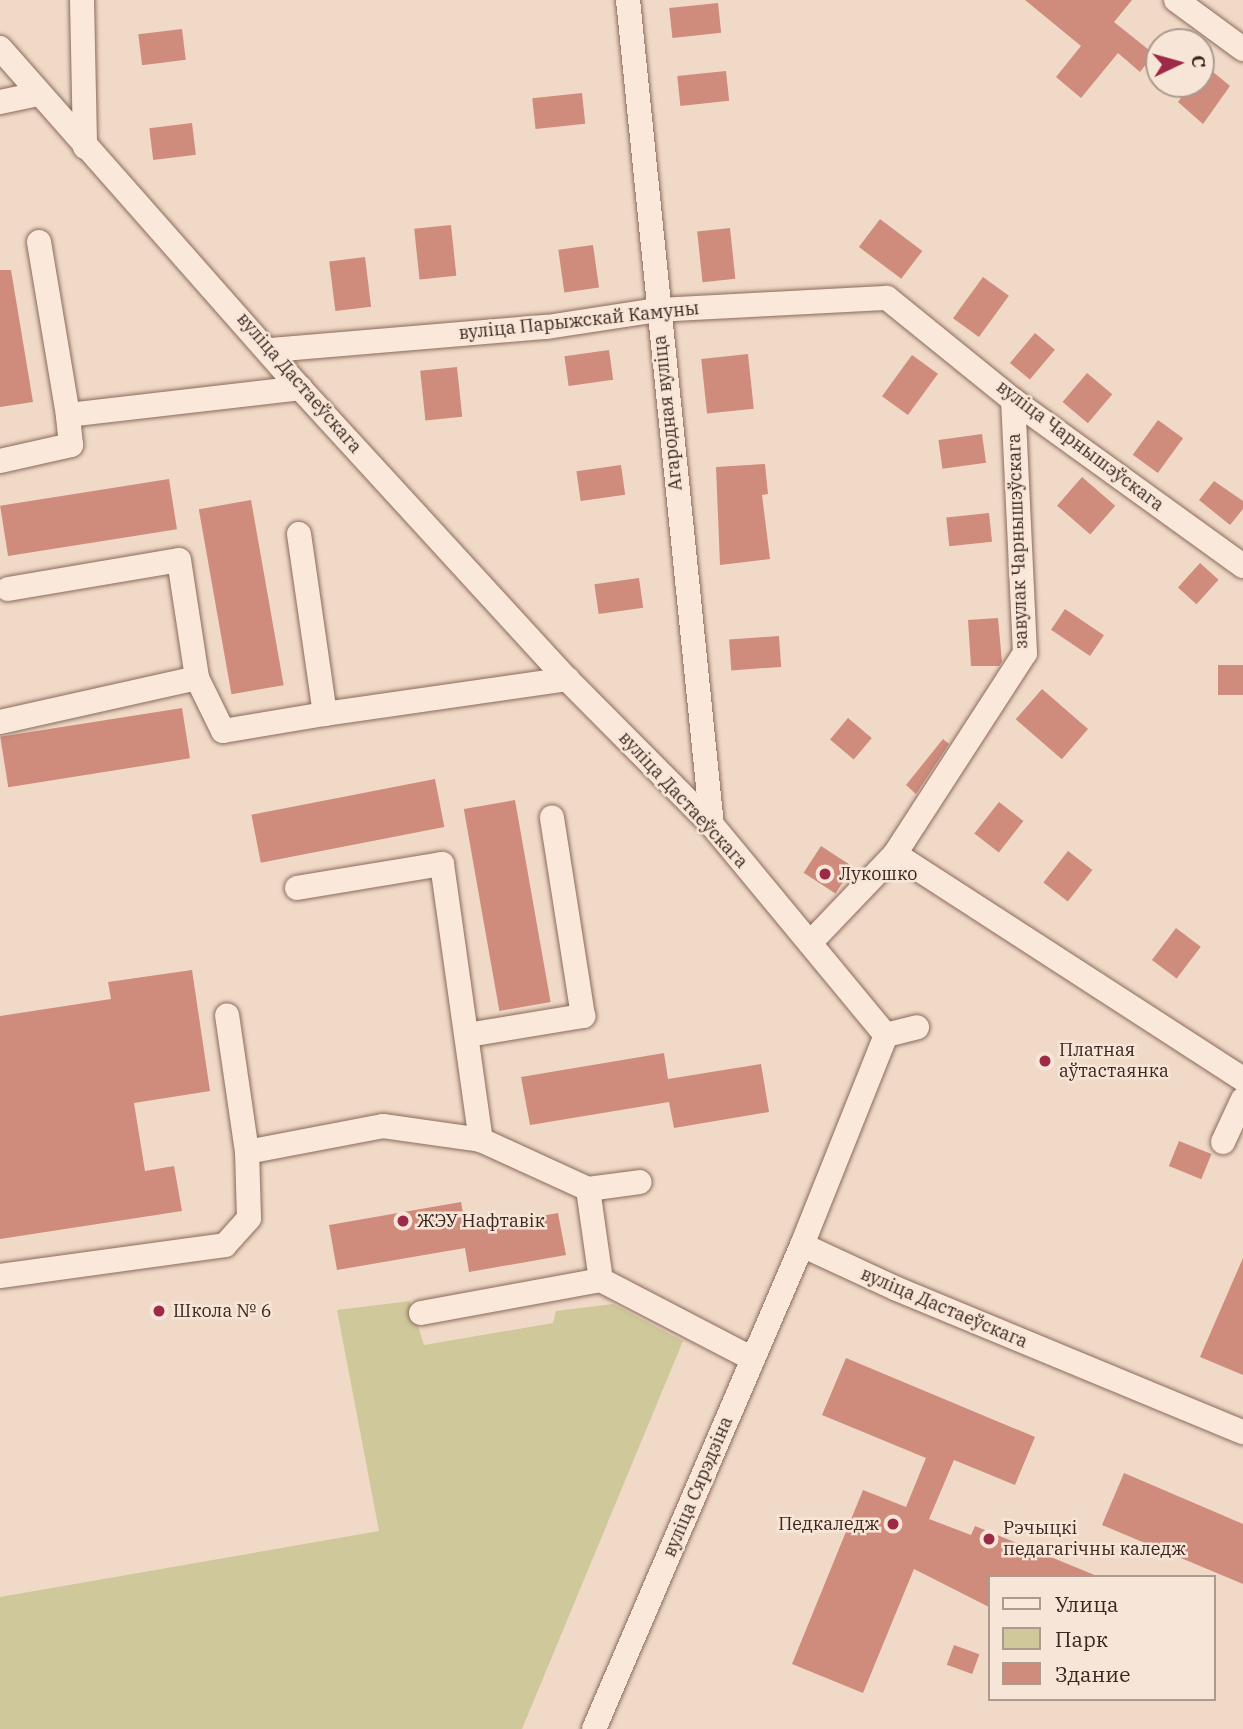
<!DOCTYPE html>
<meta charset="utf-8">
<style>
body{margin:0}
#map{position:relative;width:1243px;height:1729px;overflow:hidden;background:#f0dac7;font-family:"IBM Plex Serif",serif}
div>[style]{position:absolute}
.green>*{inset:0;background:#cec89a}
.building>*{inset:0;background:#cf8b7c;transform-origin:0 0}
.roads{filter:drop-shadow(0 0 2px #8c6a5b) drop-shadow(0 0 2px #8c6a5b)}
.minor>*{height:24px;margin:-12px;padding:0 12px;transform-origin:12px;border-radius:12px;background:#fae9db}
.dots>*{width:19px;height:19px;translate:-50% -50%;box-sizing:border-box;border:4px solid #f7e6d7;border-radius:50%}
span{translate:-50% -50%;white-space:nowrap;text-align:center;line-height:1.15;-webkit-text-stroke:5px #f7e6d7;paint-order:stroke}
.street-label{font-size:18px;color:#3c2720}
.poi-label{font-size:18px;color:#3c2720}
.left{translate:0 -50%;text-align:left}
.right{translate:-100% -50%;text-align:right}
.legend{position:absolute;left:988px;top:1575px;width:228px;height:126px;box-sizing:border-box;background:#f7e6d7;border:2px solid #ac9a8e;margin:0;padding:9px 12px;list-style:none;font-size:21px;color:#3c2720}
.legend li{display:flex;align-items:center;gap:14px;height:35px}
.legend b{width:35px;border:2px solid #ac9a8e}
.north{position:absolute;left:1145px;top:28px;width:70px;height:70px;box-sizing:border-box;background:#f7e6d7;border:2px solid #ac9a8e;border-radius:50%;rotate:85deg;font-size:19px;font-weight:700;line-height:28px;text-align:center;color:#3c2720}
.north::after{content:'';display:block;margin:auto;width:24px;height:32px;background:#9d2a46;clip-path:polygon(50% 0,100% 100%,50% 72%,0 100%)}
</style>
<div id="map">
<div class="green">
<div style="clip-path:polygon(410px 1301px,424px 1345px,553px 1323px,556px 1311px,613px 1304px,683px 1341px,522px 1729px,0 1729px,0 1597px,379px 1531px,337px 1310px)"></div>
</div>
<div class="building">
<div style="clip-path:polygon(1025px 0,1132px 0,1114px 22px,1154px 54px,1140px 72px,1118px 53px,1081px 98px,1056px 77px,1081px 46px)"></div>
<div style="left:718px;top:3px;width:30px;height:49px;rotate:84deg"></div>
<div style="left:182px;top:29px;width:31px;height:44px;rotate:83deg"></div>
<div style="clip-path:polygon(1201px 62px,1230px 86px,1203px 124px,1178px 102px,1191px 84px,1201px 84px)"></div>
<div style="left:726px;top:71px;width:30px;height:49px;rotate:84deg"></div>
<div style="left:582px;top:93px;width:31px;height:50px;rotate:84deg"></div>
<div style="left:192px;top:123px;width:32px;height:43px;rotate:83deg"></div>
<div style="left:880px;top:219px;width:53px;height:35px;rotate:37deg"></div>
<div style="left:451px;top:225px;width:51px;height:37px;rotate:84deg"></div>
<div style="left:730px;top:228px;width:51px;height:33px;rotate:84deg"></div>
<div style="left:593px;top:245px;width:43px;height:35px;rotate:82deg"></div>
<div style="left:365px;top:257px;width:50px;height:36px;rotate:83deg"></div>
<div style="clip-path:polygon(0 270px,11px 270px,33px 402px,0 407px)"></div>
<div style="left:983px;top:277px;width:32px;height:51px;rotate:36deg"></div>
<div style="left:1035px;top:333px;width:26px;height:39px;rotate:40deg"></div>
<div style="left:609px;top:350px;width:30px;height:45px;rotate:82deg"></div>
<div style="left:748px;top:354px;width:55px;height:47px;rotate:84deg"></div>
<div style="left:912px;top:355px;width:32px;height:51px;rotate:36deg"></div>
<div style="left:457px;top:367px;width:50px;height:37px;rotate:84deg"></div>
<div style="left:1087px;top:373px;width:33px;height:38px;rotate:40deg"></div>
<div style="left:1158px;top:420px;width:31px;height:43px;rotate:36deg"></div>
<div style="left:982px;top:434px;width:29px;height:44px;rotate:82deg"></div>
<div style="clip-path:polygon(765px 464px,768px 494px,762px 495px,770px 559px,720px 565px,716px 467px)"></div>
<div style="left:621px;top:465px;width:30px;height:45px;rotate:82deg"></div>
<div style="left:1082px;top:477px;width:44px;height:38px;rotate:41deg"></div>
<div style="left:169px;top:479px;width:51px;height:171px;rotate:81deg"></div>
<div style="clip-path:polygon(1214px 481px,1243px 501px,1243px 509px,1230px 525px,1199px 500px)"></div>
<div style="left:251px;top:500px;width:188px;height:53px;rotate:80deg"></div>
<div style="left:989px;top:513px;width:29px;height:43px;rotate:84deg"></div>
<div style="left:1200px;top:563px;width:25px;height:33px;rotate:42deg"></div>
<div style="left:639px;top:578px;width:30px;height:45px;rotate:82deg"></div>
<div style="left:1065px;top:609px;width:47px;height:25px;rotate:34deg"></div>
<div style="clip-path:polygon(998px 618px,1002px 662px,999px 666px,971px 666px,968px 620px)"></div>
<div style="left:779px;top:636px;width:31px;height:50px;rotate:86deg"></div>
<div style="left:1218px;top:665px;width:25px;height:30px"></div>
<div style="left:1042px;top:689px;width:61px;height:40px;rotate:41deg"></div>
<div style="left:182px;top:708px;width:51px;height:184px;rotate:81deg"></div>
<div style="left:848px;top:718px;width:31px;height:28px;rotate:40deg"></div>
<div style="clip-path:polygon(943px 739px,949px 744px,916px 794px,906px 785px)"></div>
<div style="left:435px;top:779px;width:49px;height:187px;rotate:79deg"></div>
<div style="left:515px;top:800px;width:205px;height:52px;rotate:80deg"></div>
<div style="left:999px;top:802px;width:31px;height:40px;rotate:38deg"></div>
<div style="left:821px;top:846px;width:38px;height:32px;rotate:33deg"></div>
<div style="left:1068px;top:851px;width:31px;height:40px;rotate:38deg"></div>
<div style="left:1176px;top:928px;width:31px;height:40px;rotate:37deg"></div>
<div style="clip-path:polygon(192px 970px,210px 1091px,134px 1103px,145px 1171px,174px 1166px,182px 1211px,0 1239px,0 1016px,111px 999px,108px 982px)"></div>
<div style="clip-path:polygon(664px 1053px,668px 1079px,761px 1064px,769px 1112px,674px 1128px,669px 1102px,530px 1125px,521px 1077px)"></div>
<div style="left:1179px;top:1141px;width:35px;height:27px;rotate:22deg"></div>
<div style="clip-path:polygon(461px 1202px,466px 1229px,558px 1213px,566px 1255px,469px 1272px,465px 1248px,337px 1270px,329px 1225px)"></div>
<div style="clip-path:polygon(1243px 1258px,1243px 1375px,1200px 1357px)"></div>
<div style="clip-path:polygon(846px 1358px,1035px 1437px,1015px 1485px,954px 1460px,929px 1519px,971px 1535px,975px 1526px,1097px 1576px,989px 1577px,989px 1607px,914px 1569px,863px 1693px,792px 1664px,863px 1490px,906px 1507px,926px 1458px,822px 1415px)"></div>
<div style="clip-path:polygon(1124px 1473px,1243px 1524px,1243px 1584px,1102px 1525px)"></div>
<div style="left:954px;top:1645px;width:27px;height:21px;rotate:20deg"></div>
</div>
<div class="roads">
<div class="minor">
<div style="left:82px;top:0;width:147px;rotate:88.8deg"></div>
<div style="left:628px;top:0;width:829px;rotate:84.19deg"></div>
<div style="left:1176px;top:0;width:83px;rotate:36.2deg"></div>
<div style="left:0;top:48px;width:453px;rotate:48.6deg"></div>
<div style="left:300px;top:388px;width:395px;rotate:47.5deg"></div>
<div style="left:567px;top:679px;width:206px;rotate:45.2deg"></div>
<div style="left:712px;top:825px;width:273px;rotate:50.4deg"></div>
<div style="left:886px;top:1035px;width:226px;rotate:111.8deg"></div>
<div style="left:802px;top:1245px;width:105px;rotate:24.9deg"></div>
<div style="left:897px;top:1289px;width:374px;rotate:22.5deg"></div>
<div style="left:0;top:102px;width:39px;rotate:-12deg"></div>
<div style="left:39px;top:242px;width:175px;rotate:80.5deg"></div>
<div style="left:68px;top:415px;width:234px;rotate:-6.6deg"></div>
<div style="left:271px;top:350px;width:277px;rotate:-4.8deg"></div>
<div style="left:547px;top:327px;width:111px;rotate:-8.8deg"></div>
<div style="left:657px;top:310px;width:230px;rotate:-3deg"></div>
<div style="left:887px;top:298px;width:162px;rotate:39deg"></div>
<div style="left:1013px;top:400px;width:284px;rotate:35.8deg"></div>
<div style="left:0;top:461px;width:73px;rotate:-12.7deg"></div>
<div style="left:71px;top:445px;width:30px;rotate:-96deg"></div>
<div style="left:299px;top:534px;width:182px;rotate:81.8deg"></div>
<div style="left:325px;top:714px;width:245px;rotate:-8.2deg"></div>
<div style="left:8px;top:589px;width:173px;rotate:-9.6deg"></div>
<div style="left:179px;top:560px;width:119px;rotate:81.3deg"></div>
<div style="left:197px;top:678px;width:59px;rotate:63.9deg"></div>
<div style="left:223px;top:731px;width:103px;rotate:-9.5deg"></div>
<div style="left:0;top:722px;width:202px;rotate:-12.6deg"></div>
<div style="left:895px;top:854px;width:414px;rotate:32.9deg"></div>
<div style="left:297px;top:888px;width:147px;rotate:-9.4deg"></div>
<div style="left:442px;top:864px;width:279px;rotate:82deg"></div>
<div style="left:810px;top:943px;width:123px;rotate:-46.3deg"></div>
<div style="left:895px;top:854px;width:239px;rotate:-57.1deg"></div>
<div style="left:1025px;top:653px;width:253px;rotate:-92.7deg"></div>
<div style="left:468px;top:1035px;width:117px;rotate:-9.4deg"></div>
<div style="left:583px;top:1016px;width:201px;rotate:-98.9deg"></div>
<div style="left:886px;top:1035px;width:32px;rotate:-14deg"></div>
<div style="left:1223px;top:1142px;width:47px;rotate:-65.1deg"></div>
<div style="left:247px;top:1152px;width:138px;rotate:-10.8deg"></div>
<div style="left:383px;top:1126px;width:99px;rotate:8.1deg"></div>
<div style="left:481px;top:1140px;width:118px;rotate:24.6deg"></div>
<div style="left:588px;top:1189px;width:92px;rotate:81.9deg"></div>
<div style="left:588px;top:1189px;width:52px;rotate:-7.7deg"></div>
<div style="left:0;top:1276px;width:227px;rotate:-7.8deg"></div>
<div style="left:225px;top:1245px;width:36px;rotate:-48deg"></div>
<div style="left:249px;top:1218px;width:66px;rotate:-91.7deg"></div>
<div style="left:247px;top:1152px;width:138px;rotate:-98.3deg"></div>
<div style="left:421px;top:1313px;width:183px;rotate:-10.4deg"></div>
<div style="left:601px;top:1280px;width:171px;rotate:27.5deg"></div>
<div style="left:594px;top:1729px;width:527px;rotate:-66.74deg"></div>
</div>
</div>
<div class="dots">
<div style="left:825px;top:874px;background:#9d2a46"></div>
<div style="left:1045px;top:1061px;background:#9d2a46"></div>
<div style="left:403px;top:1221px;background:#9d2a46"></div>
<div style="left:159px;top:1311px;background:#9d2a46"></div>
<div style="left:893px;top:1524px;background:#9d2a46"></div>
<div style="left:989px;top:1539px;background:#9d2a46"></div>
</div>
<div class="street-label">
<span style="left:579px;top:321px;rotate:-6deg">вуліца Парыжскай Камуны</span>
<span style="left:299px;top:383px;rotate:49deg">вуліца Дастаеўскага</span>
<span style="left:668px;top:413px;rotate:-96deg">Агародная вуліца</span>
<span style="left:1080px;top:446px;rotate:37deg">вуліца Чарнышэўскага</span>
<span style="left:1018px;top:541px;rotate:-92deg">завулак Чарнышэўскага</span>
<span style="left:683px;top:800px;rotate:47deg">вуліца Дастаеўскага</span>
<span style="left:944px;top:1308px;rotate:23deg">вуліца Дастаеўскага</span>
<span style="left:698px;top:1487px;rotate:-67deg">вуліца Сярэдзіна</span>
</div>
<div class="poi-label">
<span class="left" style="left:839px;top:874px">Лукошко</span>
<span class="left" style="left:1059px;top:1061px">Платная<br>аўтастаянка</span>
<span class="left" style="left:417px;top:1221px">ЖЭУ Нафтавік</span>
<span class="left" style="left:173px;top:1311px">Школа № 6</span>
<span class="right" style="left:879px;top:1524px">Педкаледж</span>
<span class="left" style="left:1003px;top:1539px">Рэчыцкі<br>педагагічны каледж</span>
</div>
<ul class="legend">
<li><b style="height:9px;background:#fae9db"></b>Улица</li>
<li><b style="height:19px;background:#cec89a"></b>Парк</li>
<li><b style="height:19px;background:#cf8b7c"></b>Здание</li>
</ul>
<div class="north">С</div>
</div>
